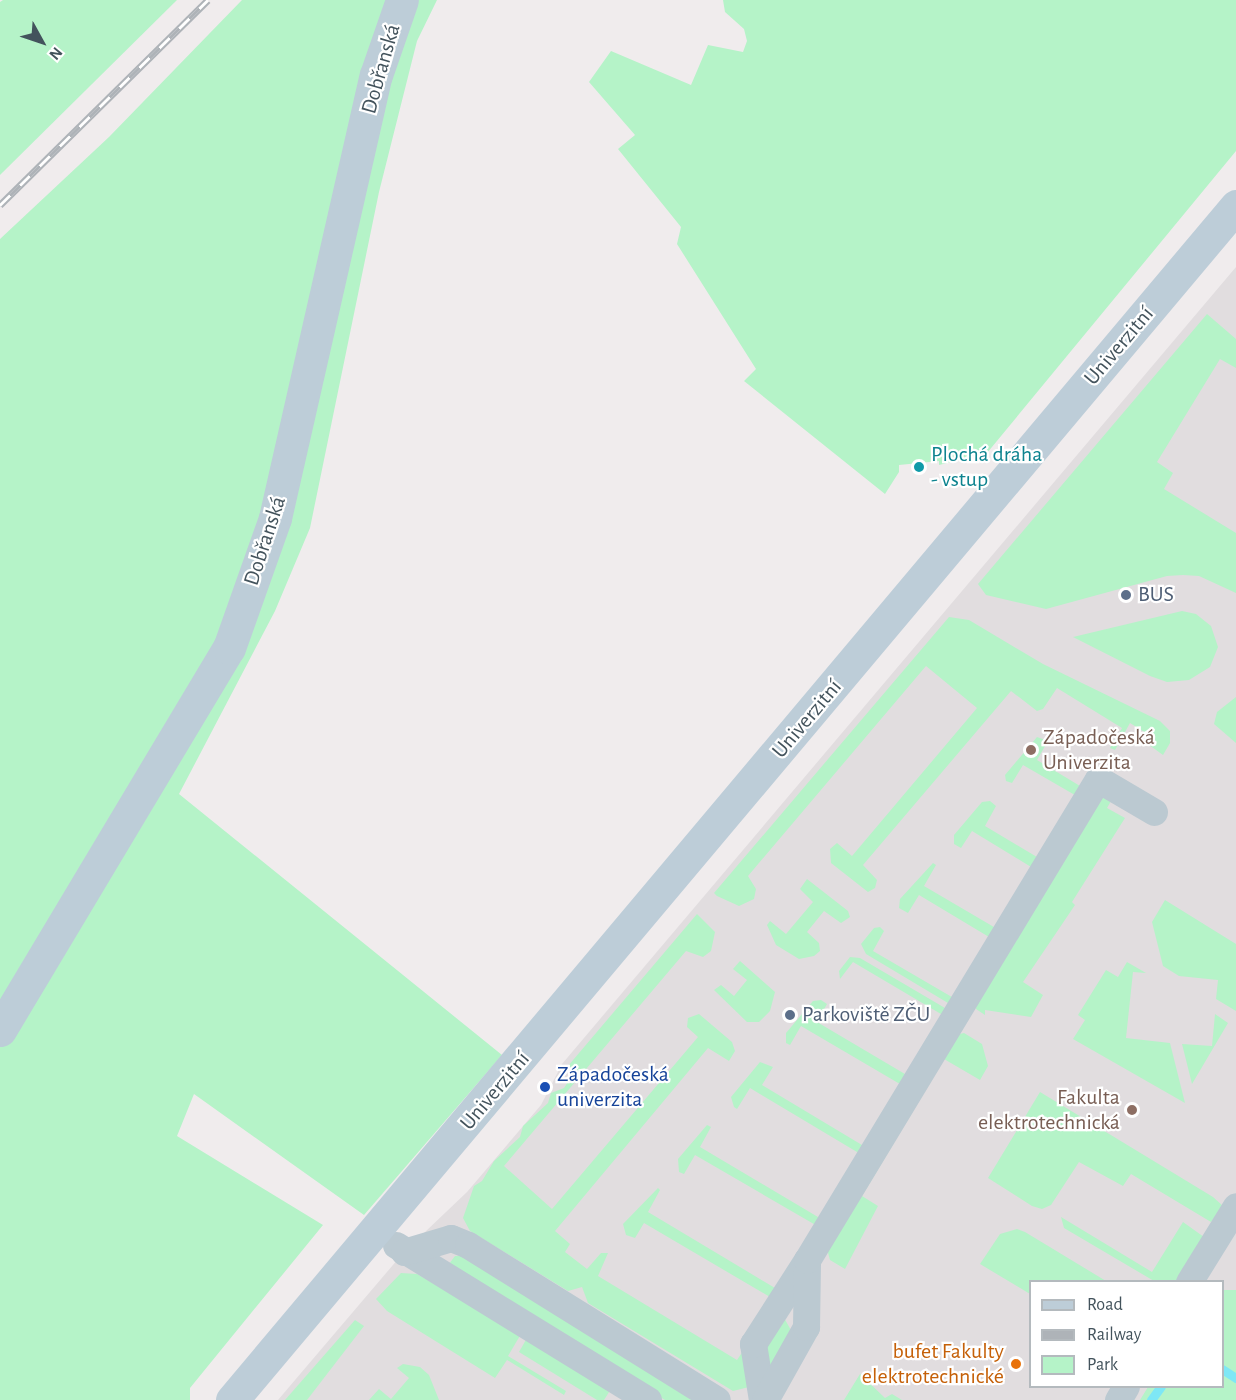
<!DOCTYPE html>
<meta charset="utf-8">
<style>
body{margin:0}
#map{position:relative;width:1236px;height:1400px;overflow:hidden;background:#f0eced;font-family:"Alegreya Sans",sans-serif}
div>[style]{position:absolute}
.education>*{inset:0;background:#e1dddf}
.green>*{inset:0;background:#b5f3c8}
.stream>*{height:9px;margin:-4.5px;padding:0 4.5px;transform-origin:4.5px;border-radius:4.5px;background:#7ee7f5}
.street>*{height:27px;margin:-13.5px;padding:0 13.5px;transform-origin:13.5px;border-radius:13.5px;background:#bbc9d1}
.secondary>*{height:33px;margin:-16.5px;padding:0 16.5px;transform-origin:16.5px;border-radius:16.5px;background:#bdcdd8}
.rail>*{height:7px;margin-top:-3.5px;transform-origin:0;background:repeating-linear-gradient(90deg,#fff 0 14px,#aeb3b8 0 28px);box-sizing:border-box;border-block:2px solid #aeb3b8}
.dots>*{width:16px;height:16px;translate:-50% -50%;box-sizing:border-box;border:3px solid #fff;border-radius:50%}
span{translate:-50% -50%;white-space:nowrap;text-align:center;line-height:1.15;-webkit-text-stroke:4.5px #fff;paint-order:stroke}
.street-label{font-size:22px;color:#43535c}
.culture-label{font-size:22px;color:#0d838f}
.left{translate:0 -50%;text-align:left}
.service-label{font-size:22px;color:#4e5e75}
.education-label{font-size:22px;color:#785e54}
.right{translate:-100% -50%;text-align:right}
.transit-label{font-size:22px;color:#164399}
.food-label{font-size:22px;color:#c56008}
.legend{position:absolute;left:1029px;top:1280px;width:195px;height:108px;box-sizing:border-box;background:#fff;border:2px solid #b4babe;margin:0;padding:8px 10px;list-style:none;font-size:18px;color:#43535c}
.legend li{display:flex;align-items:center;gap:12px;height:30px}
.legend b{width:30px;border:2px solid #b4babe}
.north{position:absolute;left:12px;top:12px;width:60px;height:60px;-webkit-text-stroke:4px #fff;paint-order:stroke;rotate:130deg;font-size:16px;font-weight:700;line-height:24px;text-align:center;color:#43535c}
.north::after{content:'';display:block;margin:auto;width:21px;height:27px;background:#43535c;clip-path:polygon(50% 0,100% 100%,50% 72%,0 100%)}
</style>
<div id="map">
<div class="education">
<div style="clip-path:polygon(evenodd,1236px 267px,1236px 1400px,278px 1400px,404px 1252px,467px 1192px,541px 1105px,562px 1064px,1236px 267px,1030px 1282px,1222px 1282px,1222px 1386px,1030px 1386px,1030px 1282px)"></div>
</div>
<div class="green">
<div style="clip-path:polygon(3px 0,177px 0,0 175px,0 2px)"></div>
<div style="clip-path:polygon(242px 0,437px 0,417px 41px,379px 192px,310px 528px,275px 611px,179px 794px,502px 1055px,364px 1215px,194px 1094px,177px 1136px,323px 1225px,190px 1388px,190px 1400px,0 1400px,0 239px,109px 137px)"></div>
<div style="clip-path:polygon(723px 0,1236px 0,1236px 151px,987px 453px,939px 465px,939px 461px,899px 465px,899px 472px,885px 494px,744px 381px,756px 369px,677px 244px,681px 227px,618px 149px,635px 135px,589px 82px,611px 51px,691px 85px,708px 45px,743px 52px,747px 41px,744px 29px,725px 12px)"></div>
<div style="clip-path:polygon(1207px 314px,1236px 339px,1236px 368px,1220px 359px,1157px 462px,1173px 473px,1164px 489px,1236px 533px,1236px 593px,1199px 576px,1183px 575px,1167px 576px,1046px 609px,986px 595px,978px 584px)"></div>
<div style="clip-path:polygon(1182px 611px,1196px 614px,1211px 626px,1218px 647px,1210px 667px,1189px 680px,1167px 682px,1150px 676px,1073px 637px)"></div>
<div style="clip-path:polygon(949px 617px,969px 620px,1043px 664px,1160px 721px,1170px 731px,1170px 743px,1163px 755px,1145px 742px,1149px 735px,1130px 723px,1115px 750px,1110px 748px,1122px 728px,1057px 688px,1043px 709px,1037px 711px,1011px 691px,863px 865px,877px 880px,875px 888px,868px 892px,831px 863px,830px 849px,837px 843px,852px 856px,977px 708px,926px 666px,748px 876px,756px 889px,754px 899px,739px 906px,717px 896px,714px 893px)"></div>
<div style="clip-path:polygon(1236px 697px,1236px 743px,1214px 724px,1217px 712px)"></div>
<div style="clip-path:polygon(1037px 737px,1048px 741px,1037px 760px,1085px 789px,1080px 798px,1023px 765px,1012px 783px,1006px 781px,1005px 775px)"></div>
<div style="clip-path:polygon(1101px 788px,1114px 796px,1107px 808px,1125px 818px,1072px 902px,1075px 905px,1023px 982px,1043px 995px,1031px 1017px,985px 1010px,985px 1015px,976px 1009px,973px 998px)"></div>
<div style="clip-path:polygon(990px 801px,996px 806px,985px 826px,1042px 860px,1036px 870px,972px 831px,961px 848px,954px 844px,954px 835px,982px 802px)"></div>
<div style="clip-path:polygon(933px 863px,936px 865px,924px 886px,999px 930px,994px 940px,919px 895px,908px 913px,899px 908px,900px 899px)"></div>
<div style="clip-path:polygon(807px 879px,848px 911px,850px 917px,841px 923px,824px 911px,807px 932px,819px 943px,820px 951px,814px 956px,799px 959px,776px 945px,767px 925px,770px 921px,786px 934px,813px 902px,800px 889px)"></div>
<div style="clip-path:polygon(1165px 900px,1236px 944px,1236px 1011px,1216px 999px,1218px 980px,1179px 976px,1163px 966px,1152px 922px)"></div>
<div style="clip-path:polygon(697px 914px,715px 932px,711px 951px,703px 957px,686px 951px,504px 1166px,552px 1209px,698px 1037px,687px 1027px,688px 1018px,699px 1014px,732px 1042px,735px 1051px,729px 1061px,708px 1048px,555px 1231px,570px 1244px,565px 1252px,587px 1269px,601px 1253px,608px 1253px,598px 1276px,737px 1360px,749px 1342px,753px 1386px,733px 1391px,588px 1303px,582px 1287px,568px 1291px,470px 1231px,463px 1218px,474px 1186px,482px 1181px,494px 1161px,520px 1137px,523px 1126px,548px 1103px,551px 1093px,564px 1088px,575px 1071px,568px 1066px)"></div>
<div style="clip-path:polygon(880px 927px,884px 931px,873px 951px,957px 1000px,948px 1003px,866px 954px,861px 944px,874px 928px)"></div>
<div style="clip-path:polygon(850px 957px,860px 958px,945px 1008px,946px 1017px,853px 962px,840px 979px,839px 971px)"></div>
<div style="clip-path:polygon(740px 961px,775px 992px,770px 1011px,759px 1022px,747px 1022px,714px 990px,721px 985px,734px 996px,747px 980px,733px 969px)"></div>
<div style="clip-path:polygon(1127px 962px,1146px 973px,1133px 972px,1126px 1038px,1170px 1043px,1185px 1103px,1073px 1039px,1085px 1020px,1078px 1015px,1106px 970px,1118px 977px)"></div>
<div style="clip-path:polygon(821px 1000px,827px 1004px,817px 1022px,910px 1077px,905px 1087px,801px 1026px,790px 1045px,786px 1043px,786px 1033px,813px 1001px)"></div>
<div style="clip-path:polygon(1215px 1014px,1228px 1023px,1192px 1084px,1182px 1044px,1212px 1046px)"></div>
<div style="clip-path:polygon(964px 1033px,982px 1044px,988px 1066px,980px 1080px,944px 1059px,862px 1196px,878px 1206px,845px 1269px,830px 1260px,825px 1242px,951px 1036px)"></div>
<div style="clip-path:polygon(760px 1062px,773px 1067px,762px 1085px,867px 1148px,862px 1155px,750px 1088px,737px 1109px,734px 1107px,731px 1097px)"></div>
<div style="clip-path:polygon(1040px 1092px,1213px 1197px,1223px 1206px,1211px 1222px,1131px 1174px,1123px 1186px,1079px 1162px,1051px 1205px,1042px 1209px,1032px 1206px,988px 1178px)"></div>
<div style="clip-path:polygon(707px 1125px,711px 1127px,700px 1147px,823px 1220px,819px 1227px,695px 1155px,684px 1174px,679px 1172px,678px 1159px)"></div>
<div style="clip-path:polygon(658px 1188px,660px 1190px,648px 1212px,780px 1291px,775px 1300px,644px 1223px,635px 1238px,626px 1235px,623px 1224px)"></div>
<div style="clip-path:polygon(1061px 1217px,1152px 1272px,1183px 1222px,1204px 1237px,1179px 1281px,1154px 1281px,1064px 1228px)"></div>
<div style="clip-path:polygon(1017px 1229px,1025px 1232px,1106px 1281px,1030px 1282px,1030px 1294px,980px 1264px,1000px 1234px)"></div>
<div style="clip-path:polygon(455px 1256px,461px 1256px,700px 1400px,665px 1400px,451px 1271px,449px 1264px)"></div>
<div style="clip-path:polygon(401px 1273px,417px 1274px,521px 1334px,508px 1356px,566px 1391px,564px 1395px,507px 1360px,495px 1378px,387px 1311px,376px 1299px)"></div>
<div style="clip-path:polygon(1223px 1290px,1236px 1290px,1236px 1400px,1140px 1400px,1148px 1387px,1222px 1386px)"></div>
<div style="clip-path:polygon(783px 1316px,792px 1332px,764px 1379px,758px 1344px)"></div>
<div style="clip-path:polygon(355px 1320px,364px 1326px,307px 1400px,285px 1400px)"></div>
<div style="clip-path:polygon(527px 1338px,611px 1389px,604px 1400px,597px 1400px,519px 1352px)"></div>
<div style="clip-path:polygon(403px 1364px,420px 1367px,429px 1375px,439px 1400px,369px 1400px,379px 1389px,391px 1399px,409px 1378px,397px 1368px)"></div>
<div style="clip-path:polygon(860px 1374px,885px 1398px,892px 1394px,902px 1400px,844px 1400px)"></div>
</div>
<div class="stream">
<div style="left:1222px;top:1369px;width:17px;rotate:33deg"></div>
<div style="left:1151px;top:1400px;width:17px;rotate:-54deg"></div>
</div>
<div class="street">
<div style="left:396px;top:1245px;width:296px;rotate:31.6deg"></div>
<div style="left:404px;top:1252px;width:49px;rotate:-16.6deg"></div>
<div style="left:451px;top:1238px;width:18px;rotate:22deg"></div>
<div style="left:468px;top:1245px;width:293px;rotate:31.9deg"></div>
<div style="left:1189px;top:1282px;width:89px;rotate:-58.3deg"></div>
<div style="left:762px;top:1400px;width:57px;rotate:-99.1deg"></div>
<div style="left:753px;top:1344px;width:100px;rotate:-57.3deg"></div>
<div style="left:765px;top:1400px;width:84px;rotate:-60.7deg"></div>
<div style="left:806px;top:1327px;width:67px;rotate:-89.1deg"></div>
<div style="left:807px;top:1260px;width:562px;rotate:-58.83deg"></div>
<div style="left:1098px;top:779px;width:65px;rotate:30.5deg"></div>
<div style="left:1118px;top:1400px;width:16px;rotate:-60deg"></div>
</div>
<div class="secondary">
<div style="left:0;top:1030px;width:445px;rotate:-59.1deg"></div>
<div style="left:229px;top:648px;width:138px;rotate:-70.5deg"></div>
<div style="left:275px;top:518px;width:454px;rotate:-77.2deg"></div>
<div style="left:376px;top:75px;width:79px;rotate:-70.9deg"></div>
<div style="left:232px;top:1400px;width:1560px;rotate:-49.94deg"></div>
</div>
<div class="rail">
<div style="left:0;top:205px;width:292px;rotate:-44.6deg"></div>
</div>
<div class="dots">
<div style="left:919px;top:467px;background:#0f9aa8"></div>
<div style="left:1126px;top:595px;background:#5c6f8a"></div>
<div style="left:1031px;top:750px;background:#8d6e63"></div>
<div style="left:790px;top:1015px;background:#5c6f8a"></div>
<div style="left:545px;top:1087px;background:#1a4fb4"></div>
<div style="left:1132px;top:1110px;background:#8d6e63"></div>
<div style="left:1016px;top:1364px;background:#e8710a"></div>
</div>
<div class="street-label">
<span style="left:381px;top:69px;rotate:-74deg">Dobřanská</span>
<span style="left:1119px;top:346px;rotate:-50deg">Univerzitní</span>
<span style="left:265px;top:541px;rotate:-72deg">Dobřanská</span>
<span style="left:807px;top:719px;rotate:-50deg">Univerzitní</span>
<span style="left:495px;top:1091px;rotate:-50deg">Univerzitní</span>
</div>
<div class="culture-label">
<span class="left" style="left:931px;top:467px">Plochá dráha<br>- vstup</span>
</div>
<div class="service-label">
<span class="left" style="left:1138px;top:595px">BUS</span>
<span class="left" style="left:802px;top:1015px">Parkoviště ZČU</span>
</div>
<div class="education-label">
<span class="left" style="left:1043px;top:750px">Západočeská<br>Univerzita</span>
<span class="right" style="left:1120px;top:1110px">Fakulta<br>elektrotechnická</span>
</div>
<div class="transit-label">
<span class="left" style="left:557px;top:1087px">Západočeská<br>univerzita</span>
</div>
<div class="food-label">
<span class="right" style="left:1004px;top:1364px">bufet Fakulty<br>elektrotechnické</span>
</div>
<ul class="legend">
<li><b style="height:8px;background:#bdcdd8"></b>Road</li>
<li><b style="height:8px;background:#aeb3b8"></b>Railway</li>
<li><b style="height:16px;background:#b5f3c8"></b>Park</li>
</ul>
<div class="north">N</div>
</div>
